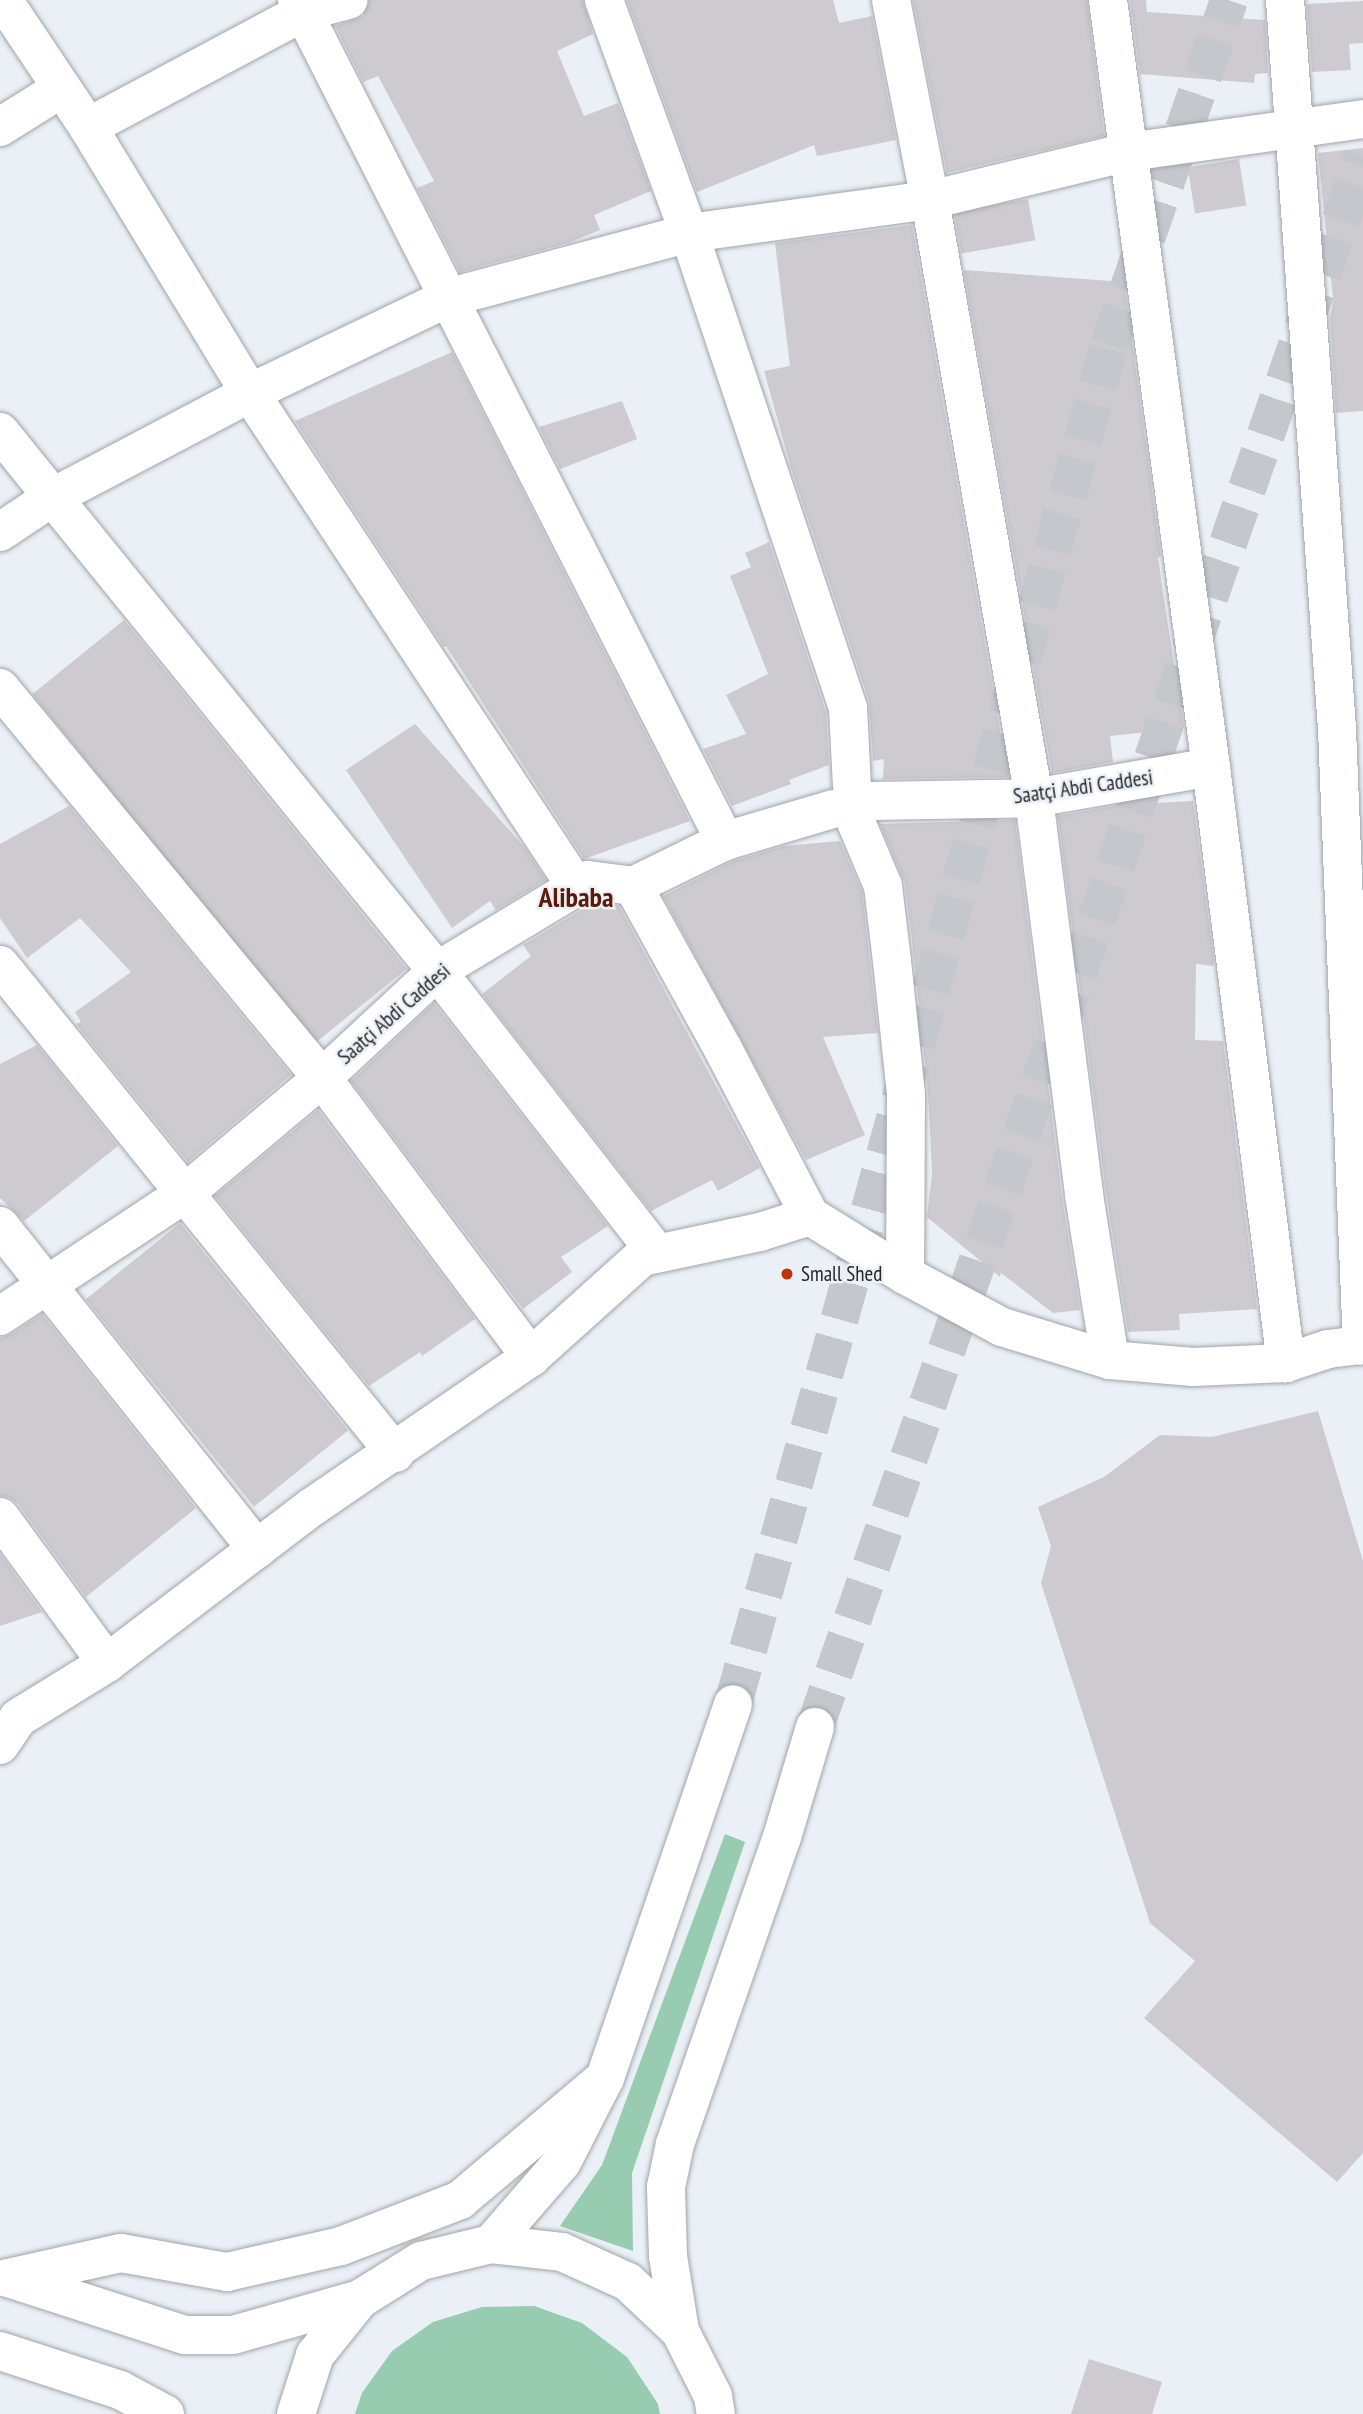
<!DOCTYPE html>
<meta charset="utf-8">
<style>
body{margin:0}
#map{position:relative;width:1363px;height:2414px;overflow:hidden;background:#ebf0f6;font-family:"PT Sans Narrow",sans-serif}
div>[style]{position:absolute}
.green>*{inset:0;background:#97ccb0}
.building>*{inset:0;background:#cdcad0;transform-origin:0 0}
.major-tunnel>*{height:38px;margin-top:-19px;transform-origin:0;background:repeating-linear-gradient(90deg,#c4c8cd 0 38px,transparent 0 57px)}
.roads{filter:drop-shadow(0 0 2px #a0a5aa) drop-shadow(0 0 2px #a0a5aa)}
.minor>*{height:38px;margin:-19px;padding:0 19px;transform-origin:19px;border-radius:19px;background:#fff}
.major>*{height:38px;margin:-19px;padding:0 19px;transform-origin:19px;border-radius:19px;background:#fff}
.dots>*{width:19px;height:19px;translate:-50% -50%;box-sizing:border-box;border:4px solid #ebf0f6;border-radius:50%}
span{translate:-50% -50%;white-space:nowrap;text-align:center;line-height:1.15;-webkit-text-stroke:5px #ebf0f6;paint-order:stroke}
.street-label{font-size:21px;color:#26272a}
.poi-label{font-size:21px;color:#26272a}
.left{translate:0 -50%;text-align:left}
.district-label{font-size:28px;color:#5d1b0a;font-weight:700}
</style>
<div id="map">
<div class="green">
<div style="clip-path:polygon(725px 1834px,745px 1842px,632px 2173px,633px 2251px,560px 2226px,602px 2165px)"></div>
<div style="clip-path:polygon(534px 2306px,582px 2323px,627px 2357px,658px 2404px,660px 2414px,355px 2414px,362px 2393px,392px 2351px,433px 2322px,482px 2307px)"></div>
</div>
<div class="building">
<div style="clip-path:polygon(369px 0,583px 0,593px 34px,557px 51px,584px 116px,618px 103px,651px 191px,594px 215px,600px 230px,568px 243px,460px 272px,417px 188px,434px 181px,378px 76px,363px 82px,335px 26px,363px 16px)"></div>
<div style="clip-path:polygon(627px 0,833px 0,839px 23px,872px 16px,896px 140px,817px 156px,814px 145px,697px 192px)"></div>
<div style="clip-path:polygon(913px 0,1087px 0,1104px 136px,947px 173px)"></div>
<div style="clip-path:polygon(1130px 0,1146px 0,1147px 12px,1265px 20px,1268px 73px,1255px 74px,1254px 83px,1140px 74px)"></div>
<div style="clip-path:polygon(1363px 1px,1363px 43px,1349px 44px,1351px 70px,1312px 72px,1307px 4px)"></div>
<div style="clip-path:polygon(1363px 148px,1363px 411px,1336px 413px,1330px 319px,1333px 299px,1318px 153px)"></div>
<div style="left:1239px;top:159px;width:47px;height:52px;rotate:81deg"></div>
<div style="left:1028px;top:199px;width:42px;height:75px;rotate:80deg"></div>
<div style="clip-path:polygon(912px 225px,1008px 777px,883px 779px,884px 759px,873px 761px,869px 701px,791px 468px,764px 371px,790px 366px,775px 243px)"></div>
<div style="clip-path:polygon(964px 270px,1124px 282px,1161px 557px,1158px 557px,1162px 586px,1184px 728px,1110px 736px,1113px 762px,1052px 773px)"></div>
<div style="clip-path:polygon(452px 352px,690px 821px,584px 859px,446px 646px,444px 647px,295px 421px)"></div>
<div style="clip-path:polygon(622px 401px,637px 439px,560px 469px,539px 427px)"></div>
<div style="clip-path:polygon(769px 542px,826px 712px,829px 765px,789px 780px,791px 784px,732px 806px,703px 749px,746px 734px,726px 695px,768px 674px,730px 576px,751px 567px,745px 553px)"></div>
<div style="left:124px;top:620px;width:449px;height:118px;rotate:51deg"></div>
<div style="clip-path:polygon(415px 724px,525px 848px,546px 880px,496px 910px,490px 901px,452px 928px,346px 770px)"></div>
<div style="clip-path:polygon(1193px 801px,1214px 963px,1213px 966px,1196px 964px,1195px 1040px,1223px 1041px,1257px 1309px,1179px 1314px,1180px 1330px,1128px 1332px,1106px 1192px,1058px 816px,1119px 805px)"></div>
<div style="clip-path:polygon(69px 806px,291px 1075px,188px 1162px,76px 1024px,81px 1022px,75px 1012px,131px 972px,80px 918px,27px 958px,0 918px,0 844px)"></div>
<div style="clip-path:polygon(1015px 820px,1062px 1198px,1080px 1310px,1053px 1313px,1001px 1273px,1000px 1277px,927px 1217px,932px 1173px,928px 1092px,914px 958px,905px 883px,880px 824px)"></div>
<div style="clip-path:polygon(840px 841px,862px 892px,878px 1033px,823px 1037px,865px 1135px,806px 1160px,663px 896px,733px 861px,784px 846px)"></div>
<div style="clip-path:polygon(593px 903px,619px 906px,760px 1168px,718px 1191px,712px 1180px,651px 1211px,482px 994px,531px 956px,523px 945px)"></div>
<div style="clip-path:polygon(434px 1003px,608px 1226px,561px 1257px,572px 1272px,523px 1309px,351px 1081px)"></div>
<div style="clip-path:polygon(37px 1045px,118px 1146px,24px 1221px,0 1198px,0 1064px)"></div>
<div style="clip-path:polygon(318px 1110px,475px 1319px,422px 1356px,420px 1352px,369px 1386px,215px 1196px)"></div>
<div style="left:180px;top:1223px;width:267px;height:121px;rotate:51deg"></div>
<div style="clip-path:polygon(42px 1314px,196px 1508px,86px 1597px,18px 1504px,9px 1497px,0 1496px,0 1338px,12px 1334px)"></div>
<div style="clip-path:polygon(1318px 1411px,1363px 1561px,1363px 2153px,1337px 2182px,1144px 2018px,1195px 1961px,1150px 1923px,1041px 1583px,1051px 1546px,1038px 1507px,1104px 1477px,1160px 1435px,1212px 1437px)"></div>
<div style="clip-path:polygon(0 1554px,42px 1612px,0 1626px)"></div>
<div style="clip-path:polygon(1089px 2359px,1162px 2382px,1152px 2414px,1071px 2414px)"></div>
</div>
<div class="major-tunnel">
<div style="left:733px;top:1704px;width:1410px;rotate:-74.53deg"></div>
<div style="left:1109px;top:345px;width:365px;rotate:-70.8deg"></div>
<div style="left:815px;top:1727px;width:1664px;rotate:-70.77deg"></div>
</div>
<div class="roads">
<div class="minor">
<div style="left:3px;top:0;width:153px;rotate:56.2deg"></div>
<div style="left:88px;top:127px;width:311px;rotate:58.7deg"></div>
<div style="left:250px;top:393px;width:593px;rotate:56.55deg"></div>
<div style="left:297px;top:0;width:944px;rotate:63.03deg"></div>
<div style="left:604px;top:0;width:248px;rotate:70deg"></div>
<div style="left:689px;top:233px;width:501px;rotate:71.49deg"></div>
<div style="left:848px;top:708px;width:78px;rotate:87.1deg"></div>
<div style="left:891px;top:0;width:204px;rotate:79deg"></div>
<div style="left:930px;top:200px;width:607px;rotate:80.13deg"></div>
<div style="left:1034px;top:798px;width:400px;rotate:82.8deg"></div>
<div style="left:1084px;top:1195px;width:167px;rotate:81deg"></div>
<div style="left:1108px;top:0;width:774px;rotate:82.35deg"></div>
<div style="left:1211px;top:767px;width:601px;rotate:82.83deg"></div>
<div style="left:1285px;top:0;width:731px;rotate:85.92deg"></div>
<div style="left:1337px;top:729px;width:617px;rotate:87.68deg"></div>
<div style="left:0;top:127px;width:73px;rotate:-32.2deg"></div>
<div style="left:88px;top:127px;width:244px;rotate:-28.1deg"></div>
<div style="left:303px;top:12px;width:47px;rotate:-14.9deg"></div>
<div style="left:0;top:432px;width:694px;rotate:50.97deg"></div>
<div style="left:437px;top:971px;width:358px;rotate:52.1deg"></div>
<div style="left:0;top:532px;width:61px;rotate:-33.7deg"></div>
<div style="left:51px;top:498px;width:225px;rotate:-27.8deg"></div>
<div style="left:250px;top:393px;width:219px;rotate:-25.7deg"></div>
<div style="left:447px;top:298px;width:251px;rotate:-15deg"></div>
<div style="left:689px;top:233px;width:243px;rotate:-7.8deg"></div>
<div style="left:930px;top:200px;width:205px;rotate:-13.6deg"></div>
<div style="left:1129px;top:152px;width:236px;rotate:-8deg"></div>
<div style="left:0;top:688px;width:506px;rotate:50.46deg"></div>
<div style="left:322px;top:1078px;width:349px;rotate:53.2deg"></div>
<div style="left:870px;top:801px;width:164px;rotate:-1deg"></div>
<div style="left:1034px;top:798px;width:180px;rotate:-9.9deg"></div>
<div style="left:856px;top:822px;width:69px;rotate:67.1deg"></div>
<div style="left:883px;top:886px;width:76px;rotate:83.2deg"></div>
<div style="left:892px;top:961px;width:134px;rotate:84deg"></div>
<div style="left:906px;top:1094px;width:181px;rotate:90.3deg"></div>
<div style="left:633px;top:886px;width:186px;rotate:61.1deg"></div>
<div style="left:723px;top:1049px;width:188px;rotate:62.5deg"></div>
<div style="left:0;top:965px;width:628px;rotate:51.01deg"></div>
<div style="left:0;top:1226px;width:413px;rotate:51.5deg"></div>
<div style="left:0;top:1316px;width:221px;rotate:-33.5deg"></div>
<div style="left:184px;top:1194px;width:180px;rotate:-40deg"></div>
<div style="left:322px;top:1078px;width:157px;rotate:-42.9deg"></div>
<div style="left:437px;top:971px;width:176px;rotate:-31.1deg"></div>
<div style="left:588px;top:880px;width:45px;rotate:7.6deg"></div>
<div style="left:633px;top:886px;width:102px;rotate:-26.1deg"></div>
<div style="left:725px;top:841px;width:113px;rotate:-16.5deg"></div>
<div style="left:0;top:1517px;width:181px;rotate:53.8deg"></div>
<div style="left:0;top:1745px;width:32px;rotate:-56deg"></div>
<div style="left:18px;top:1718px;width:105px;rotate:-31.7deg"></div>
<div style="left:107px;top:1663px;width:258px;rotate:-37.3deg"></div>
<div style="left:312px;top:1507px;width:265px;rotate:-34.4deg"></div>
<div style="left:531px;top:1357px;width:149px;rotate:-42deg"></div>
<div style="left:642px;top:1257px;width:121px;rotate:-12deg"></div>
<div style="left:760px;top:1232px;width:52px;rotate:-17.7deg"></div>
<div style="left:810px;top:1216px;width:112px;rotate:31.8deg"></div>
<div style="left:905px;top:1275px;width:110px;rotate:28.2deg"></div>
<div style="left:1002px;top:1327px;width:113px;rotate:17deg"></div>
<div style="left:1110px;top:1360px;width:83px;rotate:4.8deg"></div>
<div style="left:1193px;top:1367px;width:93px;rotate:-2.5deg"></div>
<div style="left:1286px;top:1363px;width:44px;rotate:-18.4deg"></div>
<div style="left:1328px;top:1349px;width:35px;rotate:-7deg"></div>
</div>
<div class="major">
<div style="left:491px;top:2244px;width:108px;rotate:-49.1deg"></div>
<div style="left:562px;top:2162px;width:94px;rotate:-62.9deg"></div>
<div style="left:605px;top:2078px;width:395px;rotate:-71.1deg"></div>
<div style="left:8px;top:2278px;width:116px;rotate:-12.5deg"></div>
<div style="left:121px;top:2253px;width:108px;rotate:10.2deg"></div>
<div style="left:227px;top:2272px;width:117px;rotate:-12.8deg"></div>
<div style="left:341px;top:2246px;width:128px;rotate:-21.1deg"></div>
<div style="left:460px;top:2200px;width:189px;rotate:-40.1deg"></div>
<div style="left:8px;top:2278px;width:186px;rotate:17.9deg"></div>
<div style="left:185px;top:2335px;width:48px"></div>
<div style="left:233px;top:2335px;width:132px;rotate:-15.8deg"></div>
<div style="left:680px;top:2331px;width:76px;rotate:-99.1deg"></div>
<div style="left:668px;top:2256px;width:69px;rotate:-91.7deg"></div>
<div style="left:666px;top:2187px;width:44px;rotate:-78.2deg"></div>
<div style="left:675px;top:2144px;width:325px;rotate:-70.8deg"></div>
<div style="left:782px;top:1837px;width:115px;rotate:-73.3deg"></div>
<div style="left:0;top:2351px;width:126px;rotate:18deg"></div>
<div style="left:120px;top:2390px;width:51px;rotate:28.1deg"></div>
<div style="left:296px;top:2414px;width:62px;rotate:-72.1deg"></div>
<div style="left:315px;top:2355px;width:72px;rotate:-51.2deg"></div>
<div style="left:360px;top:2299px;width:72px;rotate:-31.9deg"></div>
<div style="left:421px;top:2261px;width:72px;rotate:-13.7deg"></div>
<div style="left:491px;top:2244px;width:71px;rotate:6.4deg"></div>
<div style="left:562px;top:2252px;width:72px;rotate:24.4deg"></div>
<div style="left:628px;top:2282px;width:71px;rotate:43.3deg"></div>
<div style="left:680px;top:2331px;width:73px;rotate:63.1deg"></div>
<div style="left:713px;top:2396px;width:18px;rotate:81deg"></div>
</div>
</div>
<div class="dots">
<div style="left:787px;top:1274px;background:#bc3308"></div>
</div>
<div class="street-label">
<span style="left:1083px;top:787px;rotate:-8deg">Saatçi Abdi Caddesi</span>
<span style="left:394px;top:1014px;rotate:-41deg">Saatçi Abdi Caddesi</span>
</div>
<div class="poi-label">
<span class="left" style="left:801px;top:1274px">Small Shed</span>
</div>
<div class="district-label">
<span style="left:576px;top:897px">Alibaba</span>
</div>
</div>
